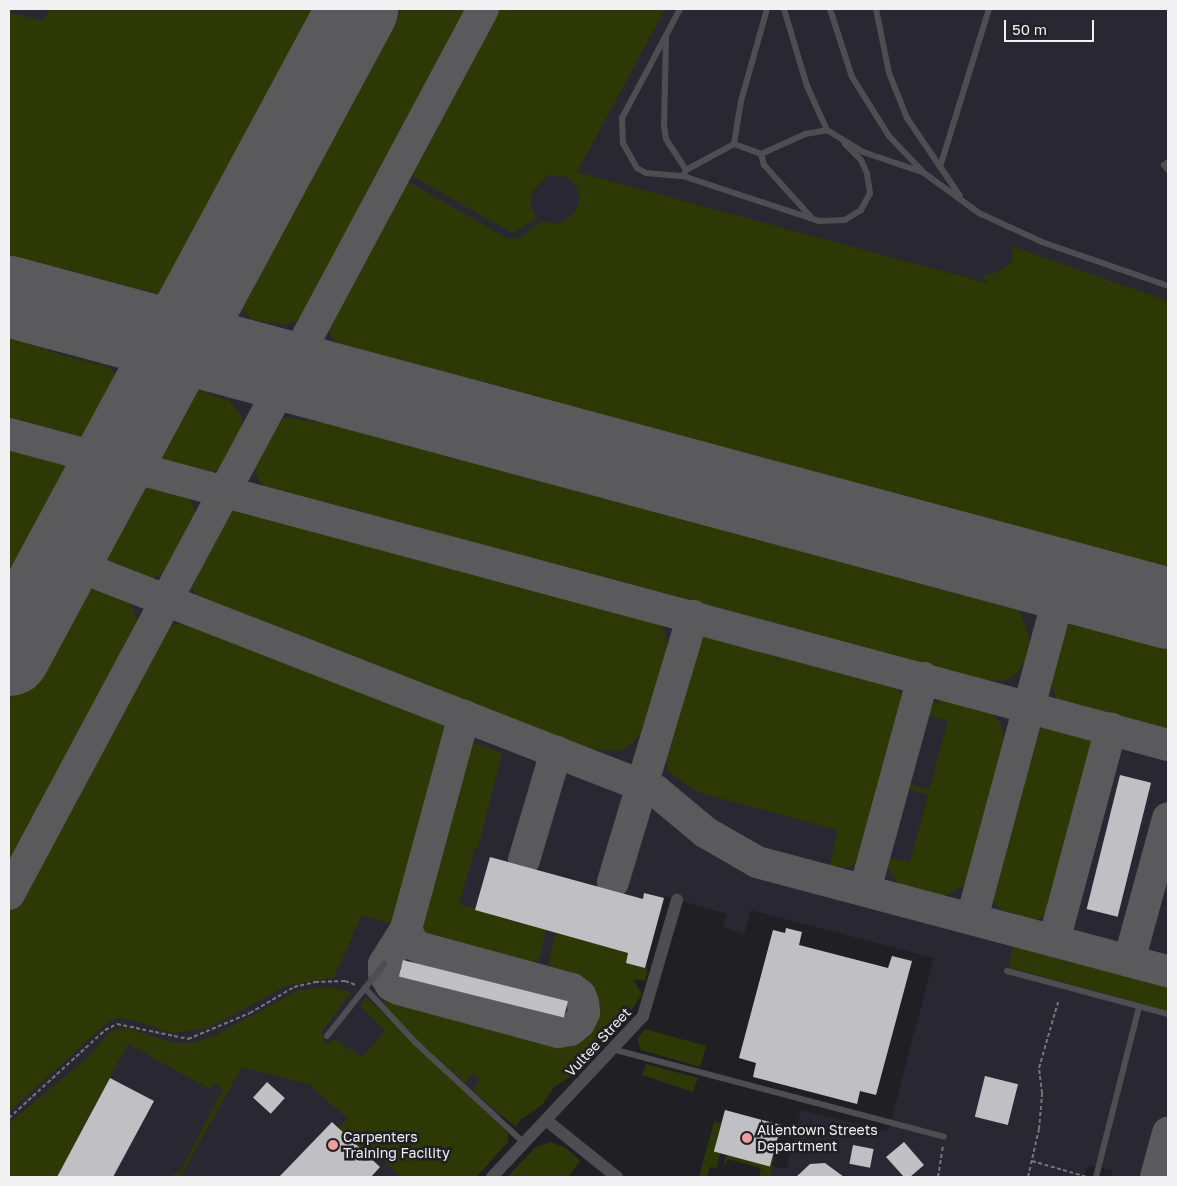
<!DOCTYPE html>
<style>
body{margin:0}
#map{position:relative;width:1177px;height:1186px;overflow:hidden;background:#202024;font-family:"Golos Text",sans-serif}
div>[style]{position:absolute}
.built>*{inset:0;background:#292832}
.green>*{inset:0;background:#2e3805}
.taxiway>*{height:32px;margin:-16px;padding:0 16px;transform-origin:16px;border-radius:16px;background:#5a5a5d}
.runway>*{height:81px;margin:-40.5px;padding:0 40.5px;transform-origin:40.5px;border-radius:40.5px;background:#5a5a5d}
.building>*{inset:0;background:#c0bfc4;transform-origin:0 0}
.path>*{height:2px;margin-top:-1px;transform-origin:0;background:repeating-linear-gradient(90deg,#76767a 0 4px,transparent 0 6.5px)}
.service>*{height:6px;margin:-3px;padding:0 3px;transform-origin:3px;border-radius:3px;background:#4e4e52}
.minor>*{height:12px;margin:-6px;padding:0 6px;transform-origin:6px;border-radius:6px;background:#4e4e52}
.dots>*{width:14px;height:14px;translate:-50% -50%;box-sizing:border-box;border:2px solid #202024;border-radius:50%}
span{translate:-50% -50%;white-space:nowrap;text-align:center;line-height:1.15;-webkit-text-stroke:5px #202024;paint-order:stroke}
.street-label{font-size:14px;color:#f1f1f3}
.poi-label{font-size:14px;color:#f1f1f3}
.left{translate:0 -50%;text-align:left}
.frame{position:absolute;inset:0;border:10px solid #f1f1f3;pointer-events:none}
.scale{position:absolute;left:1004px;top:20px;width:90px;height:22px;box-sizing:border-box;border:2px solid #f1f1f3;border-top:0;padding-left:6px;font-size:15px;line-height:18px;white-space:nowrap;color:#f1f1f3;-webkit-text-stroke:4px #202024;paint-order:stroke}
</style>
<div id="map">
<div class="built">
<div style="clip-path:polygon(9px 9px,1168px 9px,1168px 331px,650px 192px,1168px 337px,1168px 1177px,1111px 1177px,1113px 1170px,1088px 1165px,1084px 1177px,770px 1177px,772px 1166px,787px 1169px,801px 1110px,888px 1132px,934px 958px,751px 910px,744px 934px,723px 927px,727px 914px,664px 896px,645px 968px,626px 963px,610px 1013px,492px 1124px,508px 1142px,476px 1177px,9px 1177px)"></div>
</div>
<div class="green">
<div style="clip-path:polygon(49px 9px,336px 9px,188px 283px,173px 294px,162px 295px,90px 276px,62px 290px,9px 275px,9px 12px,43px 21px)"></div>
<div style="clip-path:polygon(382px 9px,470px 9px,305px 316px,287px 325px,252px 320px,234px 300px,233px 287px)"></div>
<div style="clip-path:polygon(495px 9px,665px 9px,577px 172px,988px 283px,982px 276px,998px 272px,1012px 262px,1011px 246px,1168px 301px,1168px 586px,338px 364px,343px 345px,335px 341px,328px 331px,329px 318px,404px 179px,508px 239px,521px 237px,543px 221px,554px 224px,565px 221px,577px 209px,580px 198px,576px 186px,568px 177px,548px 175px,533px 191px,530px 204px,537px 219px,512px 233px,407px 173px)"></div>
<div style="clip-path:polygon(9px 318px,53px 330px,48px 351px,108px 367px,121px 379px,125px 391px,124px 400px,106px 433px,82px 442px,9px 423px)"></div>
<div style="clip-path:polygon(197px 390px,230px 401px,242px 417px,241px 436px,226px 466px,208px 475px,172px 467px,160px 455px,152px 440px,174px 396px)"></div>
<div style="clip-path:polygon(326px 403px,979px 579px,1003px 593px,1020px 612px,1029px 636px,1030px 652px,1016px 674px,1005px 681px,966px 679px,282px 496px,265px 488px,257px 477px,255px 467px,259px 449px,270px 428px,286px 417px,321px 423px)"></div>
<div style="clip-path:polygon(9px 443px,66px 460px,76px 476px,76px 485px,9px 616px)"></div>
<div style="clip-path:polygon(146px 480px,181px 489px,191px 500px,196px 518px,170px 570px,147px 580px,115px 569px,108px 563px,103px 554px,100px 534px,122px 493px,131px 485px)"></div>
<div style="clip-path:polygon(240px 508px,258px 509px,648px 614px,663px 627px,667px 643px,651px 707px,640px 733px,632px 744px,620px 751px,594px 749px,592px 752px,510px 718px,486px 709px,483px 711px,201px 603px,192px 588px,192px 575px,218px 525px,231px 511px)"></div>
<div style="clip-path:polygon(82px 587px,101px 588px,121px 596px,130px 603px,138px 624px,9px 868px,9px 702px,65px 598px)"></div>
<div style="clip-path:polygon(1073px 604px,1168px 629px,1168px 733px,1065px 704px,1056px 699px,1048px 673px,1059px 626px,1065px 612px)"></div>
<div style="clip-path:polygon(187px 621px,439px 717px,447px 732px,447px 740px,397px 926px,362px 915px,334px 977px,286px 986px,208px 1028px,172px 1033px,132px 1020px,119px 1018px,108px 1022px,9px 1112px,9px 914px,161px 629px)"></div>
<div style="clip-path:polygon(717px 633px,881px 677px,892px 682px,901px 694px,903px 715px,866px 850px,863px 857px,850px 867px,829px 867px,838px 830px,697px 792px,668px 771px,665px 750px,669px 718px,687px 652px,698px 639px)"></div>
<div style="clip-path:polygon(952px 698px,989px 711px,999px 721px,1003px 733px,1002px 762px,972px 875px,966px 885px,942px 897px,899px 885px,885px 864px,886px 857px,910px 862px,928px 795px,904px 788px,904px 782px,929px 790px,948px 721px,925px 714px,934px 703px)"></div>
<div style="clip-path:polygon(1050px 724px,1080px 731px,1090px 738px,1097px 754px,1057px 902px,1046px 915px,1031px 922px,1000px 909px,993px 901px,991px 878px,1028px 745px,1040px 730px)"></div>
<div style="clip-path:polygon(474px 743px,502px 753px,478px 848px,475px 849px,459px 904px,546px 930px,540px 955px,531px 972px,433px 946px,417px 928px,416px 916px,461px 753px,464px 746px)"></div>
<div style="clip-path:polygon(555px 932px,628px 953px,626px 963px,648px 969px,645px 981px,633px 979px,642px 994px,631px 1011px,586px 1060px,577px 1064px,570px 1077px,554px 1087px,542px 1105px,520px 1120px,516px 1127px,473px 1091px,480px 1078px,472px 1073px,465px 1083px,418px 1041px,386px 1007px,383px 997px,386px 991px,560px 1038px,573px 1037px,584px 1029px,595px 991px,543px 976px,548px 968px)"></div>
<div style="clip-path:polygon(1022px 940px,1168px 980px,1168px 1011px,1008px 967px,1015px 941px)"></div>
<div style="clip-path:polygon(330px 987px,351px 992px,321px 1033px,327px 1045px,334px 1039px,362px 1057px,385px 1031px,361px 1007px,366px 997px,508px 1133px,508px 1142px,476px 1177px,401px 1177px,380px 1157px,374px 1161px,338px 1128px,348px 1119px,311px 1087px,314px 1086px,242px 1067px,180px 1177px,168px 1177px,180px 1171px,223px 1089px,213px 1083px,210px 1089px,128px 1044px,57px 1177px,9px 1177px,9px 1123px,85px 1060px,111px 1031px,127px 1028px,173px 1043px,192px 1043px,216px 1035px,299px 990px)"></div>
<div style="clip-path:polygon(645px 1029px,706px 1046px,700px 1067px,641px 1050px,637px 1039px)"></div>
<div style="clip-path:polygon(646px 1064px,698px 1078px,693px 1092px,642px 1075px)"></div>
<div style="clip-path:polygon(714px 1122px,721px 1123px,714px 1151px,720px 1153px,717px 1168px,710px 1167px,707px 1177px,699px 1177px)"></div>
<div style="clip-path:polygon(781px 1125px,770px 1177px,759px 1177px,761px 1168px,728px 1159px,723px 1169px,726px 1155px,771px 1163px)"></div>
<div style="clip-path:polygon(551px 1142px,566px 1148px,580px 1161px,568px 1177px,507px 1177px,536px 1147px)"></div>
</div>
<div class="taxiway">
<div style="left:9px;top:434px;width:1200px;rotate:15.02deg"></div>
<div style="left:60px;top:559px;width:640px;rotate:21.27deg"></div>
<div style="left:656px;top:791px;width:64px;rotate:39.9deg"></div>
<div style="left:705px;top:832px;width:60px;rotate:30deg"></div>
<div style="left:757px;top:862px;width:425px;rotate:14.9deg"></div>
<div style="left:524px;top:860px;width:113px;rotate:-73.5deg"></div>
<div style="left:613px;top:882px;width:278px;rotate:-73.3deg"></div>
<div style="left:865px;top:890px;width:220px;rotate:-74.7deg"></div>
<div style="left:9px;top:894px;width:1004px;rotate:-61.83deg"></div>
<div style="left:972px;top:918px;width:350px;rotate:-74.9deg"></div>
<div style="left:406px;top:929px;width:17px;rotate:65deg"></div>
<div style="left:413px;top:944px;width:9px;rotate:27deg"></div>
<div style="left:421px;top:948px;width:156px;rotate:15.2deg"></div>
<div style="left:572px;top:989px;width:10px;rotate:37deg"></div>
<div style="left:580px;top:995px;width:9px;rotate:69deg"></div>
<div style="left:583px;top:1003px;width:10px;rotate:84deg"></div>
<div style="left:584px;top:1013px;width:11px;rotate:117deg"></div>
<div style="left:579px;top:1023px;width:11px;rotate:142deg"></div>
<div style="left:570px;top:1030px;width:12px;rotate:171deg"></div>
<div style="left:558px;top:1032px;width:165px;rotate:-164.9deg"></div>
<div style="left:399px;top:989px;width:9px;rotate:-153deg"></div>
<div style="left:391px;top:985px;width:14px;rotate:-120deg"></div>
<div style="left:384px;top:973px;width:9px;rotate:-90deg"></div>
<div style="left:384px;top:964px;width:41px;rotate:-57.8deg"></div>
<div style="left:406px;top:929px;width:221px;rotate:-74.8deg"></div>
<div style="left:1054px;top:941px;width:220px;rotate:-75deg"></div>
<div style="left:1129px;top:961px;width:148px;rotate:-74.7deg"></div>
<div style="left:1156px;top:1177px;width:46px;rotate:-74.7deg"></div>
</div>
<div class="runway">
<div style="left:9px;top:296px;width:1200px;rotate:15.07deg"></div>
<div style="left:9px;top:655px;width:734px;rotate:-61.69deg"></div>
</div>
<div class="building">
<div style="left:1120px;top:775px;width:32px;height:138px;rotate:14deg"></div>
<div style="clip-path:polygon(490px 857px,643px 899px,644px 893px,664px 898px,645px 968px,626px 963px,628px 953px,475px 910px)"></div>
<div style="clip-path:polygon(786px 928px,802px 932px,799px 945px,888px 968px,892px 956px,912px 961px,876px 1095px,860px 1091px,857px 1104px,753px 1077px,756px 1063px,739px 1058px,773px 930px,785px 933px)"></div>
<div style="left:403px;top:960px;width:170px;height:17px;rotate:14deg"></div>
<div style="left:985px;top:1076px;width:34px;height:42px;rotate:14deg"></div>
<div style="clip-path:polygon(110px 1078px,154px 1101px,113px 1177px,57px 1177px)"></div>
<div style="left:267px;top:1082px;width:24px;height:21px;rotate:42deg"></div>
<div style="left:725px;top:1110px;width:58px;height:43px;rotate:15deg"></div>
<div style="clip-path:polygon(332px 1122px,380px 1167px,371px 1177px,279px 1177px)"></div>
<div style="clip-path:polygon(904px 1142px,924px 1165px,910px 1177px,904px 1177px,886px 1157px)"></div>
<div style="left:853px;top:1145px;width:21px;height:19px;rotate:11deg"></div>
<div style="clip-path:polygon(825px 1163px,844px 1177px,796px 1177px,810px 1164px)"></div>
</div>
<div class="path">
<div style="left:9px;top:1118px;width:130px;rotate:-42.5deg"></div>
<div style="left:105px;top:1030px;width:13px;rotate:-27deg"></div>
<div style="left:117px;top:1024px;width:73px;rotate:11.9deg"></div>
<div style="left:188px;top:1039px;width:67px;rotate:-22.8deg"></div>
<div style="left:250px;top:1013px;width:51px;rotate:-30.6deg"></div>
<div style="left:294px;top:987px;width:22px;rotate:-13deg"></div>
<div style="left:315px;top:982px;width:30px;rotate:-2deg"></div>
<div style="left:345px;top:981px;width:12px;rotate:20deg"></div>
<div style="left:1032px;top:1161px;width:57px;rotate:16.2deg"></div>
<div style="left:938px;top:1177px;width:32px;rotate:-81deg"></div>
<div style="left:1028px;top:1177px;width:49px;rotate:-77.1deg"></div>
<div style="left:1039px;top:1129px;width:36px;rotate:-85deg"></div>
<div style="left:1042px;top:1093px;width:25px;rotate:-97deg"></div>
<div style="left:1039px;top:1068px;width:69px;rotate:-73.9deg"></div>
</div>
<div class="service">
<div style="left:680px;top:9px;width:123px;rotate:118deg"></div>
<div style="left:622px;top:118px;width:25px;rotate:88deg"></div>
<div style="left:623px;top:143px;width:29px;rotate:61deg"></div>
<div style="left:637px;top:168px;width:10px;rotate:29deg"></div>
<div style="left:646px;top:173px;width:37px;rotate:5deg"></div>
<div style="left:683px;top:176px;width:143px;rotate:18.3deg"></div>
<div style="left:819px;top:221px;width:26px;rotate:-2deg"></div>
<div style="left:845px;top:220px;width:19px;rotate:-32deg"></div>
<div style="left:861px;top:210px;width:19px;rotate:-62deg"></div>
<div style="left:870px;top:193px;width:20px;rotate:-99deg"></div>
<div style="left:867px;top:173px;width:14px;rotate:-115deg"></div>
<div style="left:861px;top:160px;width:23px;rotate:-135deg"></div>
<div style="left:784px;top:9px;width:80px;rotate:73.4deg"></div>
<div style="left:807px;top:86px;width:48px;rotate:65.6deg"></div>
<div style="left:827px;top:130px;width:42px;rotate:31.4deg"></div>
<div style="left:863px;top:152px;width:62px;rotate:18.7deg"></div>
<div style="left:830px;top:9px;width:71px;rotate:72.1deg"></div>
<div style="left:852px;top:77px;width:70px;rotate:57.9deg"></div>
<div style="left:889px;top:136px;width:51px;rotate:46.6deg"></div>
<div style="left:924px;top:173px;width:68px;rotate:36deg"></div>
<div style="left:979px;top:213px;width:69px;rotate:24.7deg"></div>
<div style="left:1042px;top:242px;width:133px;rotate:19.2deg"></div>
<div style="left:876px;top:9px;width:65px;rotate:78.5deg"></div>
<div style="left:889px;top:73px;width:48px;rotate:68.2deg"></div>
<div style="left:907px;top:118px;width:94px;rotate:55.8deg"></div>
<div style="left:666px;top:38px;width:87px;rotate:91.3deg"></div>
<div style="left:664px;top:125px;width:14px;rotate:82deg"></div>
<div style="left:666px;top:139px;width:37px;rotate:57deg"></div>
<div style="left:734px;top:144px;width:44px;rotate:-80.8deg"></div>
<div style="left:741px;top:101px;width:96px;rotate:-74.2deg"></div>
<div style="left:761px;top:154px;width:11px;rotate:75deg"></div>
<div style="left:764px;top:165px;width:70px;rotate:47.9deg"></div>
<div style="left:1168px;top:162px;width:5px;rotate:143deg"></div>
<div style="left:1164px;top:165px;width:6px;rotate:51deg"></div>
<div style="left:940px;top:167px;width:165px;rotate:-72.8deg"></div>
<div style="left:683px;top:176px;width:7px;rotate:-63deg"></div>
<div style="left:686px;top:170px;width:55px;rotate:-28.4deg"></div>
<div style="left:734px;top:144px;width:29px;rotate:20deg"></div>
<div style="left:761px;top:154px;width:48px;rotate:-24.4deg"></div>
<div style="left:805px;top:134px;width:22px;rotate:-10deg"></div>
<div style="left:1007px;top:971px;width:167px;rotate:15deg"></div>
<div style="left:365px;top:988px;width:74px;rotate:47.2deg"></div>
<div style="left:415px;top:1042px;width:149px;rotate:42.8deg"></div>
<div style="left:327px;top:1036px;width:92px;rotate:-51.6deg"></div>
<div style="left:612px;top:1049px;width:343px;rotate:14.8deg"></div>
<div style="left:1096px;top:1177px;width:175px;rotate:-75.8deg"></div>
</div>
<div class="minor">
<div style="left:546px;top:1120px;width:91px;rotate:38.8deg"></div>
<div style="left:492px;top:1177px;width:221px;rotate:-46.8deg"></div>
<div style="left:643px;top:1016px;width:121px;rotate:-73.7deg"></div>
</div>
<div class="dots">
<div style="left:747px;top:1138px;background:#f59b9e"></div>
<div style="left:333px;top:1145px;background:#f59b9e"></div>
</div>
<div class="street-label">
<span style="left:598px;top:1042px;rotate:-47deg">Vultee Street</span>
</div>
<div class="poi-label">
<span class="left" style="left:757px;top:1138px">Allentown Streets<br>Department</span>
<span class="left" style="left:343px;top:1145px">Carpenters<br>Training Facility</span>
</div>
<div class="frame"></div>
<div class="scale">50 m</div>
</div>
